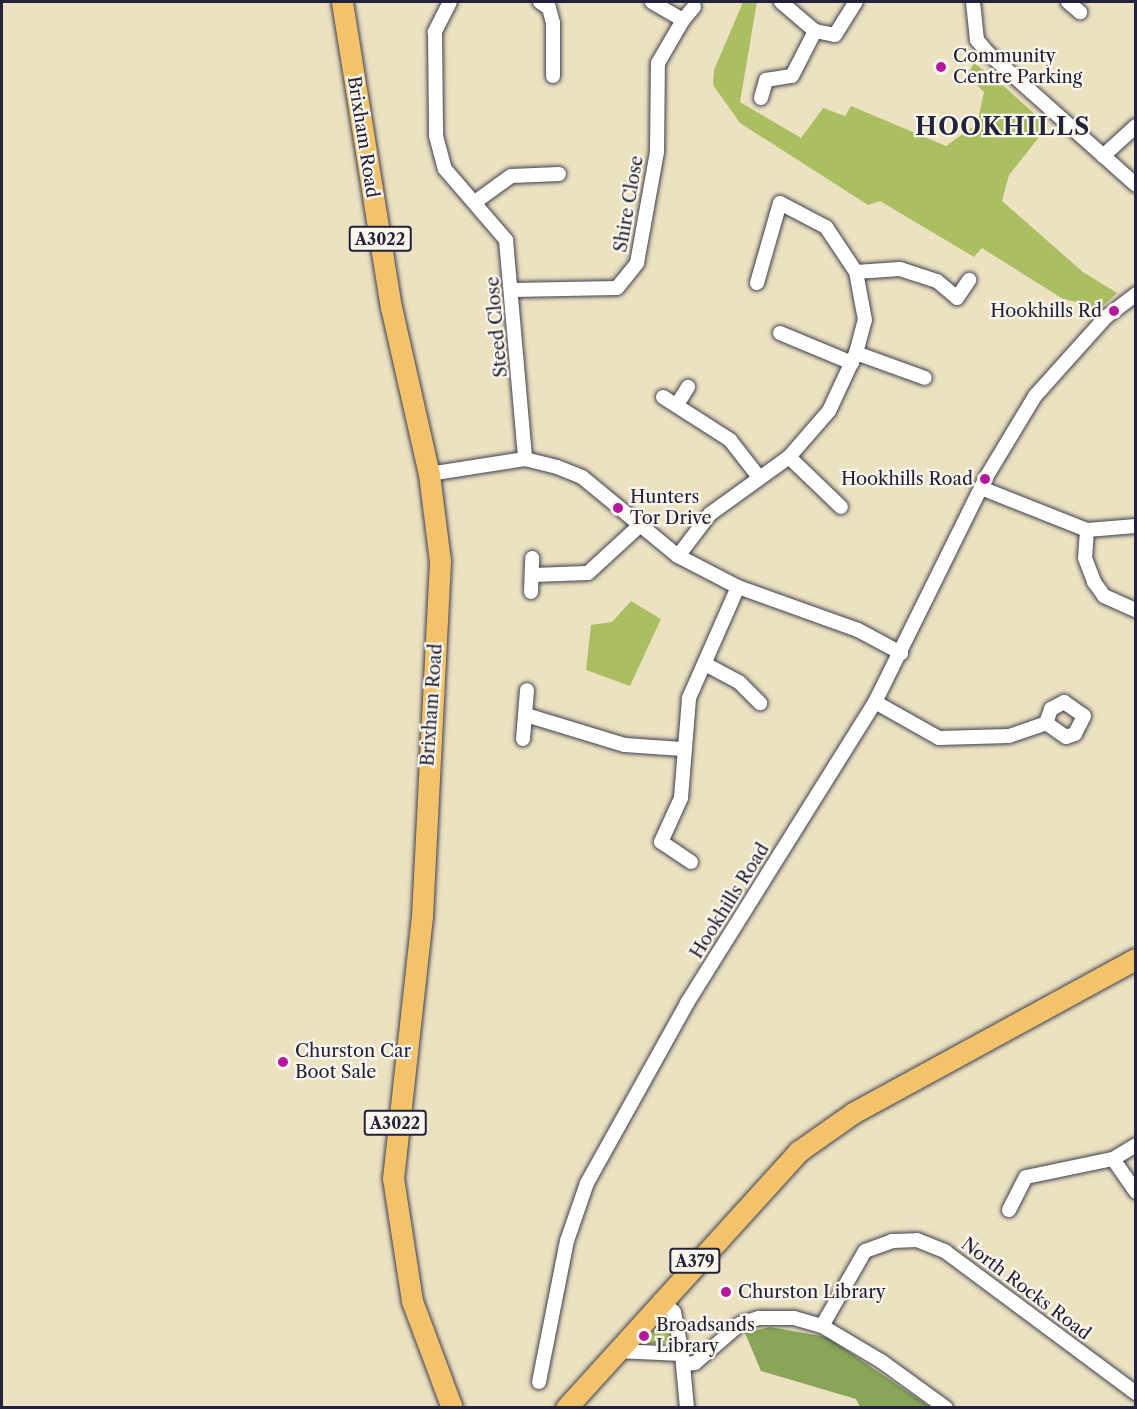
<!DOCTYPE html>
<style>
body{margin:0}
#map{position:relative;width:1137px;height:1409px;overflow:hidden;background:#ece2c1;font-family:"Libre Caslon Text",serif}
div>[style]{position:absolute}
.green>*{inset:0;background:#abbe62}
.forest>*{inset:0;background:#88a558}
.roads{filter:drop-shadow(0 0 2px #403f4f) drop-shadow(0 0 2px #403f4f)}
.street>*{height:14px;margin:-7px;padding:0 7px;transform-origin:7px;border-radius:7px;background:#fff}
.primary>*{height:21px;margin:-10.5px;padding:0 10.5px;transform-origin:10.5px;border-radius:10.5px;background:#f2c36a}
.dots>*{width:16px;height:16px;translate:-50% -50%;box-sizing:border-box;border:3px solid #fbf7ec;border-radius:50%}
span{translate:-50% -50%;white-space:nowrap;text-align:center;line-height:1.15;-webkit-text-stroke:4.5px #fbf7ec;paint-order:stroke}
.shield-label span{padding:2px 4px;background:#fbf7ec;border:2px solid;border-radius:4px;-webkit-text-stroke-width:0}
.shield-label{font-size:16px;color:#22223b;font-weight:700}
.poi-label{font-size:18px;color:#22223b}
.left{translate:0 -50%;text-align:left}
.right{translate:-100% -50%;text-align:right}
.street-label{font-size:18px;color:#22223b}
.district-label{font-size:24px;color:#22223b;font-weight:700;letter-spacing:1.5px}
.frame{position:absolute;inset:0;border:3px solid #22223b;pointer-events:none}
</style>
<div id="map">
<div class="green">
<div style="clip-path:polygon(743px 2px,757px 2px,740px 102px,801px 138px,823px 108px,845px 116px,851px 106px,946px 146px,977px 124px,984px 92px,967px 76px,974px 63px,999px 82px,1048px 126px,1009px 175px,1002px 201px,1083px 272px,1117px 293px,1095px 313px,1086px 304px,1063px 299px,982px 248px,974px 257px,880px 201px,868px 205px,740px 123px,713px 85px,714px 70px)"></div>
<div style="clip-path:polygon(631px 601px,661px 619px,630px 686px,586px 670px,591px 625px,612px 622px)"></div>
<div style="clip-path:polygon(663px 1317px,670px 1320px,672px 1342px,641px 1345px)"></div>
</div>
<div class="forest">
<div style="clip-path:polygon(770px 1327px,827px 1337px,930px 1407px,860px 1407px,856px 1399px,761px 1371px,745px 1333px)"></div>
</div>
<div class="roads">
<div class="street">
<div style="left:450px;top:2px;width:34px;rotate:117deg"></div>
<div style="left:435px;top:32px;width:104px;rotate:89.4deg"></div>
<div style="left:436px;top:136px;width:34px;rotate:75deg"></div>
<div style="left:445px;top:169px;width:94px;rotate:49.3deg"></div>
<div style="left:506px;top:240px;width:220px;rotate:85deg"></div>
<div style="left:540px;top:2px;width:11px;rotate:34deg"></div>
<div style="left:549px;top:8px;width:16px;rotate:75deg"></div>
<div style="left:553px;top:23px;width:53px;rotate:90deg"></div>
<div style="left:781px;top:2px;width:45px;rotate:40.5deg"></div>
<div style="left:973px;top:2px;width:38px;rotate:84deg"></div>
<div style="left:977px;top:40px;width:17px;rotate:50deg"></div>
<div style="left:988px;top:53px;width:198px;rotate:41.7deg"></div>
<div style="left:1068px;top:2px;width:16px;rotate:40deg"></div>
<div style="left:683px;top:20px;width:17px;rotate:-50deg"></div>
<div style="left:761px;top:98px;width:19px;rotate:-74deg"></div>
<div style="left:766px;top:80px;width:26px;rotate:-9deg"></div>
<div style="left:792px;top:76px;width:51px;rotate:-62.9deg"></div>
<div style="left:815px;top:31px;width:20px;rotate:11deg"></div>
<div style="left:835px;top:35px;width:39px;rotate:-58deg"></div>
<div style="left:1103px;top:156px;width:45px;rotate:-42.3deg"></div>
<div style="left:475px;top:202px;width:44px;rotate:-35.8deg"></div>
<div style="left:511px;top:176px;width:48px;rotate:-2.4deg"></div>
<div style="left:757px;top:283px;width:83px;rotate:-74deg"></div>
<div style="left:780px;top:203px;width:52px;rotate:27.6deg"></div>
<div style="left:826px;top:227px;width:54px;rotate:56.3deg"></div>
<div style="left:512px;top:290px;width:105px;rotate:-1.1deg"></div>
<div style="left:617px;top:288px;width:32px;rotate:-51deg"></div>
<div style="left:637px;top:263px;width:113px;rotate:-79.8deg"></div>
<div style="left:657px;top:152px;width:89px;rotate:-89.4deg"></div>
<div style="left:658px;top:63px;width:50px;rotate:-59.8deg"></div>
<div style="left:683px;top:20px;width:36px;rotate:-150deg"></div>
<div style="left:780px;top:333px;width:78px;rotate:22.6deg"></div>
<div style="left:856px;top:353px;width:73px;rotate:19.9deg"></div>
<div style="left:663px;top:397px;width:80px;rotate:32.7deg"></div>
<div style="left:730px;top:440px;width:46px;rotate:52.1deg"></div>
<div style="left:678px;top:403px;width:19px;rotate:-58deg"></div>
<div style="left:789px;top:457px;width:72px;rotate:43.9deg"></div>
<div style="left:429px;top:474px;width:97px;rotate:-8.9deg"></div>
<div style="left:525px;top:459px;width:33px;rotate:14deg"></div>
<div style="left:557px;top:467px;width:27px;rotate:22deg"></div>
<div style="left:582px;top:477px;width:124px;rotate:39.5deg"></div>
<div style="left:678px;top:556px;width:68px;rotate:27.3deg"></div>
<div style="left:738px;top:587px;width:127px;rotate:19.7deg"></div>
<div style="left:858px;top:630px;width:49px;rotate:28.1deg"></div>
<div style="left:981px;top:488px;width:114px;rotate:21.6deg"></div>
<div style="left:1087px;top:530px;width:49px;rotate:-4.7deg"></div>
<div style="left:1087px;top:530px;width:28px;rotate:94deg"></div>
<div style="left:1085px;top:558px;width:26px;rotate:69deg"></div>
<div style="left:1094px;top:582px;width:17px;rotate:54deg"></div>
<div style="left:1104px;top:596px;width:35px;rotate:24deg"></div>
<div style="left:678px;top:556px;width:53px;rotate:-52.7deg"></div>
<div style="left:710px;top:514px;width:97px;rotate:-35.8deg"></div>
<div style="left:789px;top:457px;width:61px;rotate:-49deg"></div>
<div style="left:829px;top:411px;width:64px;rotate:-65deg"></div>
<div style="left:856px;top:353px;width:34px;rotate:-75deg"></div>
<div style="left:865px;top:320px;width:49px;rotate:-100.6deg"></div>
<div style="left:856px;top:272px;width:44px;rotate:-3.9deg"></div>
<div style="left:900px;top:269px;width:39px;rotate:18deg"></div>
<div style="left:937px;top:281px;width:26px;rotate:40deg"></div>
<div style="left:957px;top:298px;width:22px;rotate:-56deg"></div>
<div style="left:533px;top:575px;width:55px;rotate:-2.1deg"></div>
<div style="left:588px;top:573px;width:68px;rotate:-42.6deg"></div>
<div style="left:531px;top:592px;width:34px;rotate:-88deg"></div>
<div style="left:705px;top:664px;width:38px;rotate:28deg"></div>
<div style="left:739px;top:682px;width:30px;rotate:45deg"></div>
<div style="left:875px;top:702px;width:73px;rotate:29.4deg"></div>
<div style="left:939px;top:738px;width:70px;rotate:-1.6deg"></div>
<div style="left:1009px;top:736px;width:39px;rotate:-19deg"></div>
<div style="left:1046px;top:723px;width:15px;rotate:-70deg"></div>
<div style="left:1051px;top:709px;width:15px;rotate:-28deg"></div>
<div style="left:1064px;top:702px;width:24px;rotate:35deg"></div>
<div style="left:1084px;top:716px;width:20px;rotate:117deg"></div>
<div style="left:1075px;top:734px;width:9px;rotate:162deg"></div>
<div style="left:1066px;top:737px;width:24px;rotate:-145deg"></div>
<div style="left:526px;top:715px;width:103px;rotate:16.9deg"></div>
<div style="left:625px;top:745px;width:57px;rotate:4deg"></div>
<div style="left:523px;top:739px;width:49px;rotate:-85.3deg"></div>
<div style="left:691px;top:862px;width:36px;rotate:-146deg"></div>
<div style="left:661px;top:842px;width:48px;rotate:-65.6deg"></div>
<div style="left:681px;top:798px;width:100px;rotate:-85.4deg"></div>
<div style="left:689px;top:698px;width:121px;rotate:-66.2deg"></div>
<div style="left:1113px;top:1159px;width:40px;rotate:55.1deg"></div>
<div style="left:1009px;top:1210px;width:37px;rotate:-63deg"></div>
<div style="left:1026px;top:1177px;width:89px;rotate:-11.7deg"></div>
<div style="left:1113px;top:1159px;width:27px;rotate:-31deg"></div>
<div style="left:660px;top:1300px;width:18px;rotate:41deg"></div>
<div style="left:674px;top:1312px;width:43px;rotate:79.2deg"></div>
<div style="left:822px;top:1326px;width:86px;rotate:-60.2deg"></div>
<div style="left:865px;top:1251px;width:29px;rotate:-20deg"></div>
<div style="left:892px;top:1241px;width:25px;rotate:-2deg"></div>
<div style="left:917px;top:1240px;width:31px;rotate:22deg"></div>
<div style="left:946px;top:1252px;width:237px;rotate:36.6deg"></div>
<div style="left:617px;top:1351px;width:65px;rotate:2.6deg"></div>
<div style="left:682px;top:1354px;width:54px;rotate:84.7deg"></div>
<div style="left:684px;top:1364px;width:11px;rotate:-5deg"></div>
<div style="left:695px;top:1363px;width:60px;rotate:-40.9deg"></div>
<div style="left:740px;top:1324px;width:20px;rotate:-18deg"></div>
<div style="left:759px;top:1318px;width:35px"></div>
<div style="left:794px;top:1318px;width:29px;rotate:16deg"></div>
<div style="left:822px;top:1326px;width:69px;rotate:30.7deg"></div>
<div style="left:881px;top:1361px;width:80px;rotate:35.9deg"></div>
<div style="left:539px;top:1382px;width:144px;rotate:-78.8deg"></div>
<div style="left:567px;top:1241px;width:61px;rotate:-71deg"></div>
<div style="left:587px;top:1183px;width:206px;rotate:-60.9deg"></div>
<div style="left:687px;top:1003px;width:355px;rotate:-58deg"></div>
<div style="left:875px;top:702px;width:249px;rotate:-63.7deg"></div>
<div style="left:985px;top:479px;width:97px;rotate:-58.9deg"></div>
<div style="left:1035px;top:396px;width:106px;rotate:-48.1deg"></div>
<div style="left:1106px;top:317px;width:38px;rotate:-37deg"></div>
</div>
<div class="primary">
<div style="left:342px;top:2px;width:309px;rotate:80.9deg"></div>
<div style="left:391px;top:307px;width:171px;rotate:77.2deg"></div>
<div style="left:429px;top:474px;width:88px;rotate:82.8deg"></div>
<div style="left:440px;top:561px;width:355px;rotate:92.9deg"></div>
<div style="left:422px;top:916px;width:264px;rotate:96.3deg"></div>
<div style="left:393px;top:1178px;width:124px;rotate:81.2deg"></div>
<div style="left:412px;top:1301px;width:114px;rotate:69.5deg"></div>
<div style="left:566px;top:1408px;width:347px;rotate:-47.8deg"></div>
<div style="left:799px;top:1151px;width:66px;rotate:-35.1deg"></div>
<div style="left:853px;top:1113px;width:322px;rotate:-28.6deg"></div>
</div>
</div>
<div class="dots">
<div style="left:941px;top:67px;background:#b5179e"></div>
<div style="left:1114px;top:311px;background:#b5179e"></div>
<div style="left:985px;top:479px;background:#b5179e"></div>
<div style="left:618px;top:508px;background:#b5179e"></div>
<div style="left:283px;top:1062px;background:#b5179e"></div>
<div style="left:726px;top:1292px;background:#b5179e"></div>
<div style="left:644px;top:1336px;background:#b5179e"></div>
</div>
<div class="shield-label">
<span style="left:380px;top:239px">A3022</span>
<span style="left:395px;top:1123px">A3022</span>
<span style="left:695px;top:1261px">A379</span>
</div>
<div class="poi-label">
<span class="left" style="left:953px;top:67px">Community<br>Centre Parking</span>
<span class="right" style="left:1102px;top:311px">Hookhills Rd</span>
<span class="right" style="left:973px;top:479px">Hookhills Road</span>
<span class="left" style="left:630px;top:508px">Hunters<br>Tor Drive</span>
<span class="left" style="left:295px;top:1062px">Churston Car<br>Boot Sale</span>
<span class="left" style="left:738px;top:1292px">Churston Library</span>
<span class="left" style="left:656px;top:1336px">Broadsands<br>Library</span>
</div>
<div class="street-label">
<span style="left:363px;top:137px;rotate:81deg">Brixham Road</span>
<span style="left:629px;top:204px;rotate:-80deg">Shire Close</span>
<span style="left:497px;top:327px;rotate:-95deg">Steed Close</span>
<span style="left:432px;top:705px;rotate:-86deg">Brixham Road</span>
<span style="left:730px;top:901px;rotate:-58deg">Hookhills Road</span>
<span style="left:1026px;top:1289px;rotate:37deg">North Rocks Road</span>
</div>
<div class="district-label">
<span style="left:1003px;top:127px">HOOKHILLS</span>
</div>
<div class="frame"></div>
</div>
